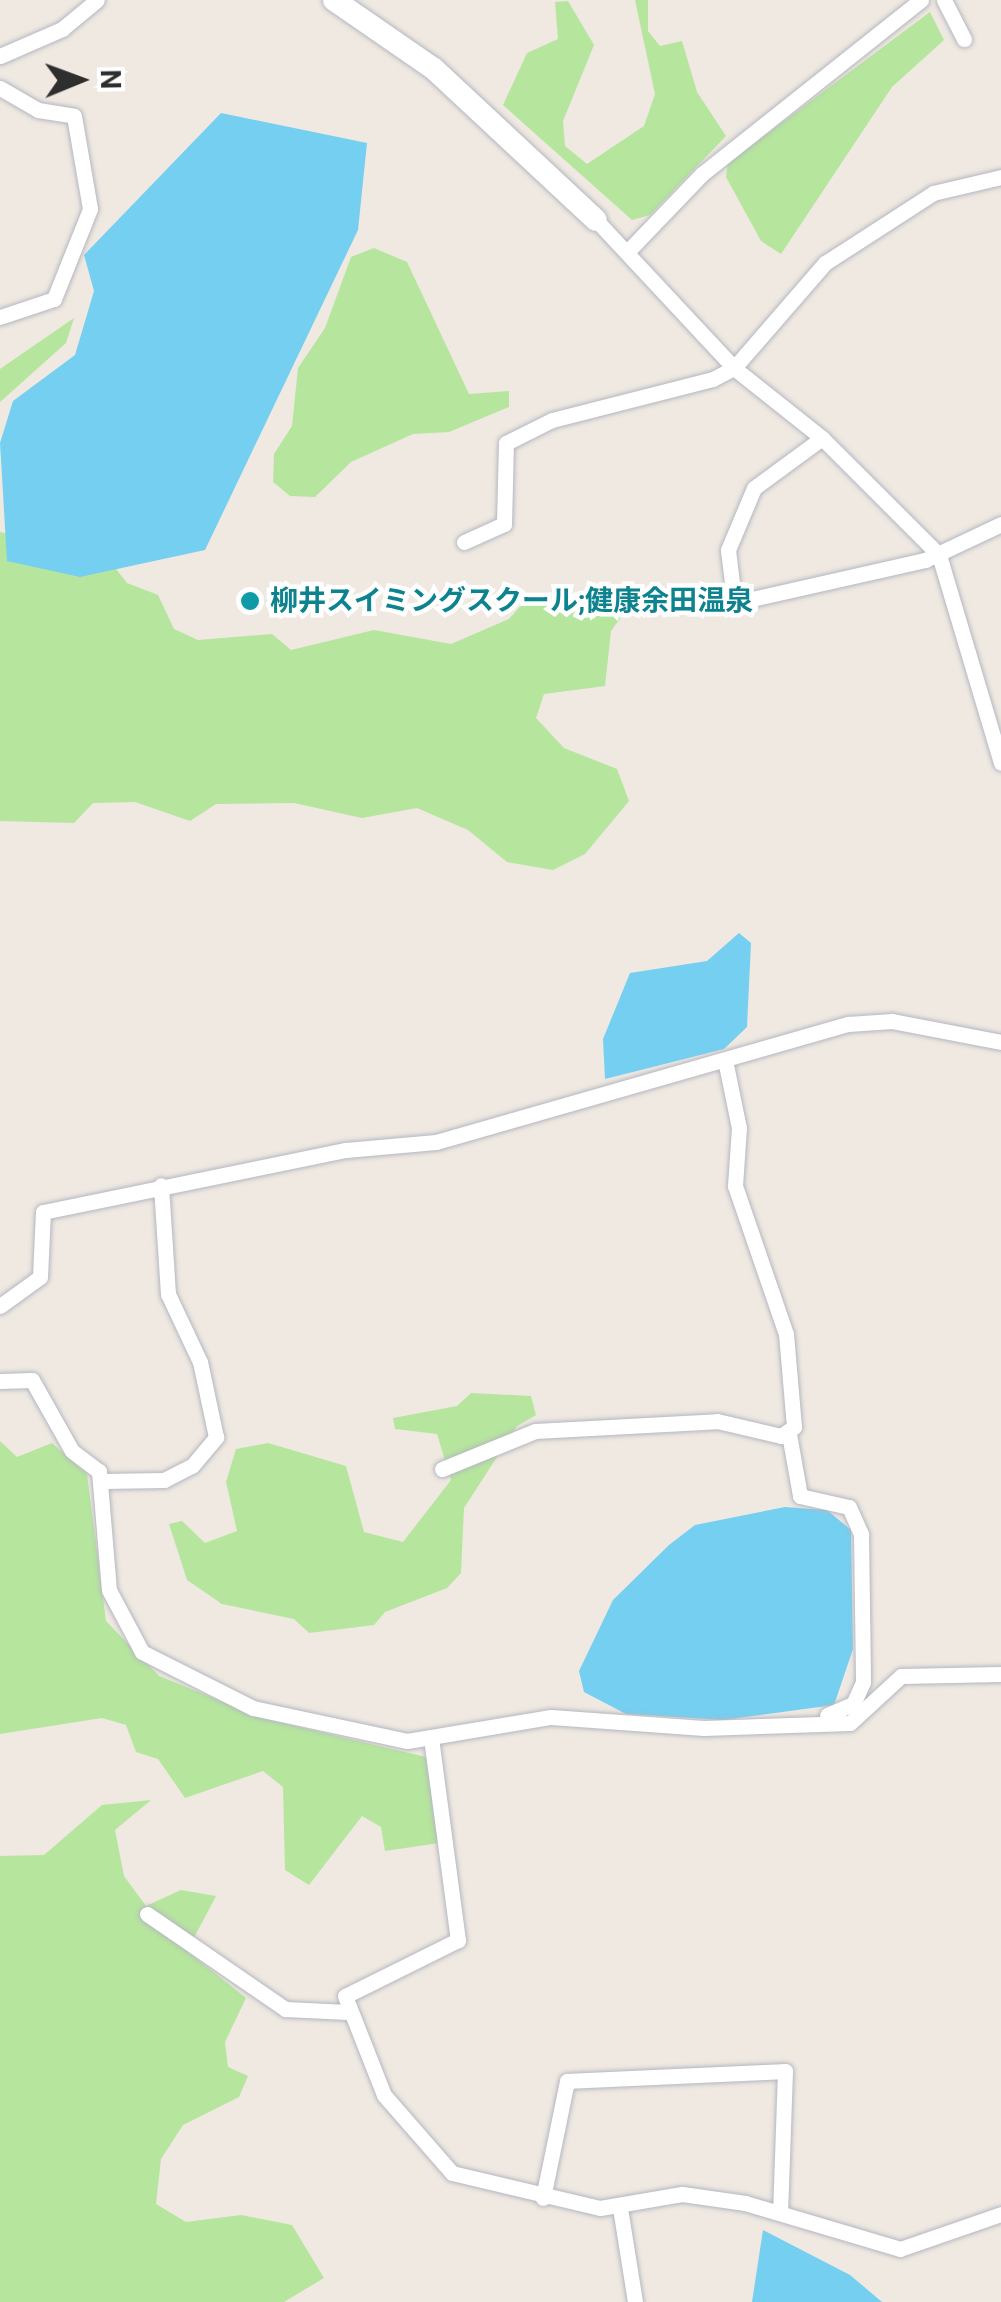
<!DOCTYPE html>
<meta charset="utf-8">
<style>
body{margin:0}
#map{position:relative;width:1001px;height:2302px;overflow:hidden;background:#efe9e1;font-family:Roboto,"Noto Sans JP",sans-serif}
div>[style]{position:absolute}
.green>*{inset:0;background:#b6e59e}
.water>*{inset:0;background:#75cff0}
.roads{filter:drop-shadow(0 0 2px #b4b7c1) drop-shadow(0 0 2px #b4b7c1)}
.street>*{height:15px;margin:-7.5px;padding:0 7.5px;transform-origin:7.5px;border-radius:7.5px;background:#fff}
.secondary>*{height:22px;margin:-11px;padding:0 11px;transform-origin:11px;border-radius:11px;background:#fff}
.dots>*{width:28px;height:28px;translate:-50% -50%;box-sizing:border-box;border:5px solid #fff;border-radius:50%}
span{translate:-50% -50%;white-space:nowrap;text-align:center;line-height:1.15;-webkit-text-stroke:9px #fff;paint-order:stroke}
.culture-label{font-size:28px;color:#0d838f;font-weight:700}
.left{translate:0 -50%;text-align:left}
.north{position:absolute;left:30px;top:30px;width:100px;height:100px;-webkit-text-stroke:8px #fff;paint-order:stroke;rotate:89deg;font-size:28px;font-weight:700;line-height:40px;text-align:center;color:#2e2e2e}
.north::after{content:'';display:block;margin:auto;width:35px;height:45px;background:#2e2e2e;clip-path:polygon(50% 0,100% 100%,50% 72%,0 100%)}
</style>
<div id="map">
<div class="green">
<div style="clip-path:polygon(635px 0,648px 0,648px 31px,660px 46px,682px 41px,697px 92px,726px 136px,650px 215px,632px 220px,503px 105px,527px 53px,558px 39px,555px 2px,568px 1px,594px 45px,563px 121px,565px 146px,587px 164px,644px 126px,655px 94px)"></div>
<div style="clip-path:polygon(930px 12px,944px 40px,892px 87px,781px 254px,761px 241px,726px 177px,728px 163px)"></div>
<div style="clip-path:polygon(374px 248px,407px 262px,469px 394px,509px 391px,509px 407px,449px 432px,413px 434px,351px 462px,315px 497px,290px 496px,273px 482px,274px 454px,292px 426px,298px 368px,325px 328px,351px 257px)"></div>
<div style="clip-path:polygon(74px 318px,66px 343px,0 402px,0 369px)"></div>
<div style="clip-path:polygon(0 532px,105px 555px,127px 583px,158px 595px,174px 629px,198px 640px,272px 634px,291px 650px,374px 630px,451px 644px,509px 619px,530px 595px,619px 595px,624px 613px,611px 631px,605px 686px,544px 694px,536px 718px,564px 748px,617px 769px,629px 801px,585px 854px,553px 870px,507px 862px,468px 830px,417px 808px,362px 818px,294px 803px,216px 804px,190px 821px,135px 802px,93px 803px,74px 823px,0 821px)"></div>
<div style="clip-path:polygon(471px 1393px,531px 1396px,536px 1415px,517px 1426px,464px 1508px,461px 1573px,447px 1588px,385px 1612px,374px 1625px,309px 1633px,294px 1619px,222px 1604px,187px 1580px,169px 1524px,182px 1521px,205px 1543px,237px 1531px,226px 1482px,236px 1449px,268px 1443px,346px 1466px,364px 1532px,403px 1542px,451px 1480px,437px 1434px,395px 1429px,393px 1418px,457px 1406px)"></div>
<div style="clip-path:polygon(0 1441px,17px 1457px,52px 1443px,87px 1474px,106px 1621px,159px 1676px,265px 1719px,426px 1757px,439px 1843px,385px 1851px,381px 1827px,362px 1816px,309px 1885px,285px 1870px,283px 1787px,263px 1771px,185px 1798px,158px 1759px,136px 1752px,126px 1725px,102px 1718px,0 1734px)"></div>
<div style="clip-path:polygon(151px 1800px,115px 1830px,124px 1876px,146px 1906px,181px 1890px,216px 1896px,187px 1951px,246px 1998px,225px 2042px,228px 2067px,248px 2076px,239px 2097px,183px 2125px,161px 2159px,156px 2204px,186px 2222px,241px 2215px,292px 2225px,324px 2278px,284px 2302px,0 2302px,0 1856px,44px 1855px,102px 1805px)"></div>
</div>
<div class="water">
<div style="clip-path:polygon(221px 113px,367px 143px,358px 230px,205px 550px,80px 577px,7px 561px,0 443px,13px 401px,75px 355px,94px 291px,84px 255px)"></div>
<div style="clip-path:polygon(739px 933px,751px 943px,747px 1027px,724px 1049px,605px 1079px,603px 1039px,630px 973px,707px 961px)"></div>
<div style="clip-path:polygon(785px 1507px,827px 1510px,851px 1530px,853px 1649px,834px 1705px,723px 1720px,626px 1714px,584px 1692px,579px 1671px,613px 1600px,669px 1545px,695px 1525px)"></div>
<div style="clip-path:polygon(763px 2230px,850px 2275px,882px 2302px,752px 2302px)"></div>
</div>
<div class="roads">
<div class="street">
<div style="left:944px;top:0;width:44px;rotate:62.9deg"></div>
<div style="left:0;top:56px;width:68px;rotate:-23.5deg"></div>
<div style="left:62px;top:29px;width:45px;rotate:-39.6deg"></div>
<div style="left:0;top:88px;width:44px;rotate:30.1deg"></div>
<div style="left:38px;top:110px;width:36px;rotate:9deg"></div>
<div style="left:74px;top:116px;width:94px;rotate:80.2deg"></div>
<div style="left:90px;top:209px;width:97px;rotate:111.8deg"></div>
<div style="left:54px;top:299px;width:57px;rotate:161.6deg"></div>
<div style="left:596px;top:220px;width:202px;rotate:47deg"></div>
<div style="left:734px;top:368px;width:112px;rotate:38.5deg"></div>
<div style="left:822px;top:438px;width:165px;rotate:45deg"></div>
<div style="left:939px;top:555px;width:217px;rotate:73.4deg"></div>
<div style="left:629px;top:250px;width:105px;rotate:-46.2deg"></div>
<div style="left:702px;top:174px;width:280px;rotate:-38.5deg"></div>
<div style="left:822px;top:438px;width:84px;rotate:143.7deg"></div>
<div style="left:754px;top:488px;width:67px;rotate:112.8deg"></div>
<div style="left:728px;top:550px;width:41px;rotate:83deg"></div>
<div style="left:733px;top:591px;width:14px;rotate:45deg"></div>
<div style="left:743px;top:601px;width:187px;rotate:-12.7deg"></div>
<div style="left:925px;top:560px;width:84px;rotate:-25.3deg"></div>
<div style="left:464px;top:542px;width:44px;rotate:-24.2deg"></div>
<div style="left:504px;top:524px;width:81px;rotate:-88.6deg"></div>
<div style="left:506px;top:443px;width:51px;rotate:-26.6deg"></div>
<div style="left:552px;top:420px;width:166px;rotate:-14.3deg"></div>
<div style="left:713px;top:379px;width:24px;rotate:-28deg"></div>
<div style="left:734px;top:368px;width:139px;rotate:-49.1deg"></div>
<div style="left:825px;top:263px;width:129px;rotate:-32.9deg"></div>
<div style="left:933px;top:193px;width:70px;rotate:-13.2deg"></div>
<div style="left:0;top:1306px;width:49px;rotate:-35.9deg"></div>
<div style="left:40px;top:1277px;width:65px;rotate:-87.4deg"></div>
<div style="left:43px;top:1212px;width:309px;rotate:-11.6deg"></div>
<div style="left:346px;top:1150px;width:90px;rotate:-5.1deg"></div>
<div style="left:436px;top:1142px;width:429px;rotate:-16deg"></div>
<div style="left:848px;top:1024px;width:44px;rotate:-3.9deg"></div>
<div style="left:892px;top:1021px;width:111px;rotate:10.9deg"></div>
<div style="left:0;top:1381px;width:32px;rotate:-2deg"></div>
<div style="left:32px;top:1380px;width:81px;rotate:60.6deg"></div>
<div style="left:72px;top:1451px;width:34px;rotate:37deg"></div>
<div style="left:99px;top:1471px;width:119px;rotate:85.2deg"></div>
<div style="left:109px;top:1590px;width:70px;rotate:62deg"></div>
<div style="left:142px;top:1652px;width:124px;rotate:26.8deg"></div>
<div style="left:253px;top:1708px;width:157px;rotate:12.1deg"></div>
<div style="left:407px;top:1741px;width:146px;rotate:-9.5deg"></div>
<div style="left:551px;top:1717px;width:153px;rotate:4.1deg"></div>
<div style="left:704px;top:1728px;width:146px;rotate:-2deg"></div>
<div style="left:850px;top:1723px;width:69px;rotate:-42.7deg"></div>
<div style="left:901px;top:1676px;width:100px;rotate:-1.1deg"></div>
<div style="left:789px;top:1434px;width:63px;rotate:79.9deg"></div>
<div style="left:800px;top:1496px;width:50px;rotate:12.7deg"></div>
<div style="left:849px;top:1507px;width:30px;rotate:66deg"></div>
<div style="left:861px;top:1534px;width:148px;rotate:89.2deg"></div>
<div style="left:863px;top:1682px;width:24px;rotate:114deg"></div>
<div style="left:853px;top:1704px;width:28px;rotate:157deg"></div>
<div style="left:442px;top:1469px;width:100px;rotate:-22.2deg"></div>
<div style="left:535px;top:1431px;width:182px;rotate:-3.1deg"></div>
<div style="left:717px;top:1421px;width:66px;rotate:13.2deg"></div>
<div style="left:781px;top:1436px;width:16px;rotate:-35deg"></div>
<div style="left:794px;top:1427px;width:93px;rotate:-94.9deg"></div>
<div style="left:786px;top:1334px;width:157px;rotate:-109deg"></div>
<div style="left:735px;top:1186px;width:58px;rotate:-86.1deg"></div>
<div style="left:739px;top:1128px;width:69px;rotate:-101.6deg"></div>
<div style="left:103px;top:1481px;width:61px;rotate:-0.9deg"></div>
<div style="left:164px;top:1480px;width:31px;rotate:-27deg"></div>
<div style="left:192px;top:1466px;width:38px;rotate:-50deg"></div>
<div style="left:216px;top:1437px;width:77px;rotate:-102deg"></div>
<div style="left:200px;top:1362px;width:75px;rotate:-115.2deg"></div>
<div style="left:168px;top:1294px;width:109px;rotate:-93.7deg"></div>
<div style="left:431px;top:1738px;width:204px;rotate:82.4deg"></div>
<div style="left:458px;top:1940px;width:126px;rotate:153.6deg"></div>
<div style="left:345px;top:1996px;width:106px;rotate:68.5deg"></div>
<div style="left:384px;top:2095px;width:103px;rotate:48.9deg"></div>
<div style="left:452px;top:2173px;width:152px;rotate:13.3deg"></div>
<div style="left:600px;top:2208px;width:83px;rotate:-9.7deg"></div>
<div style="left:682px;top:2194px;width:64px;rotate:8.1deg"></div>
<div style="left:745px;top:2203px;width:162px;rotate:16.5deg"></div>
<div style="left:900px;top:2249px;width:107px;rotate:-19.1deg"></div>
<div style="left:147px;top:1914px;width:168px;rotate:34.5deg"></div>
<div style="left:285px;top:2009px;width:63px;rotate:2.7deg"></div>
<div style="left:543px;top:2198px;width:119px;rotate:-78.4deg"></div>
<div style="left:567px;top:2081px;width:218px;rotate:-2.6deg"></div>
<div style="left:785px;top:2071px;width:141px;rotate:92deg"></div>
<div style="left:620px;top:2208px;width:95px;rotate:80.9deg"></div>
</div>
<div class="secondary">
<div style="left:334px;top:0;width:121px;rotate:34.6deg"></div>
<div style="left:434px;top:69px;width:221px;rotate:43deg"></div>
</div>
</div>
<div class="dots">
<div style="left:250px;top:601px;background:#0f9aa8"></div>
</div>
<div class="culture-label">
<span class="left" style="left:270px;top:601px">柳井スイミングスクール;健康余田温泉</span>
</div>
<div class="north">N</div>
</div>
